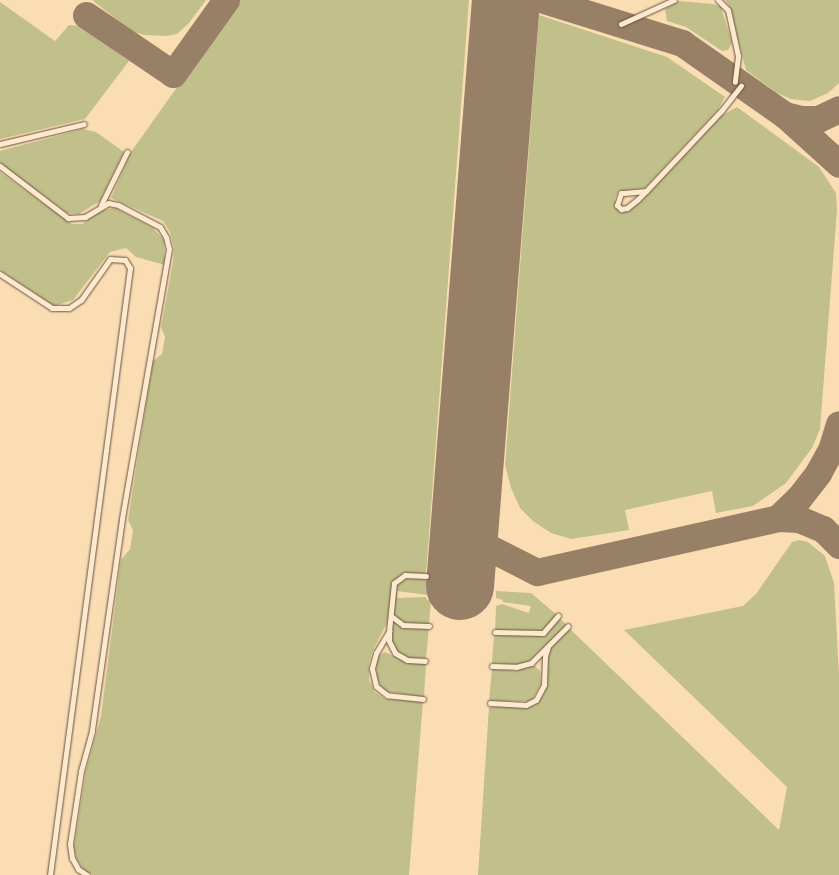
<!DOCTYPE html>
<style>
body{margin:0}
#map{position:relative;width:839px;height:875px;overflow:hidden;background:#fbddb4;font-family:"Gentium Book Plus",serif}
div>[style]{position:absolute}
.green>*{inset:0;background:#c1c08b}
.taxiway>*{height:27px;margin:-13.5px;padding:0 13.5px;transform-origin:13.5px;border-radius:13.5px;background:#988067}
.runway>*{height:68px;margin:-34px;padding:0 34px;transform-origin:34px;border-radius:34px;background:#988067}
.roads{filter:drop-shadow(0 0 1px #665140) drop-shadow(0 0 1px #665140)}
.lane>*{height:5px;margin:-2.5px;padding:0 2.5px;transform-origin:2.5px;border-radius:2.5px;background:#fce9ce}
span{translate:-50% -50%;white-space:nowrap;text-align:center;line-height:1.15;-webkit-text-stroke:3.5px #fce9ce;paint-order:stroke}
</style>
<div id="map">
<div class="green">
<div style="clip-path:polygon(92px 0,206px 0,189px 23px,177px 34px,167px 36px,144px 35px,131px 31px)"></div>
<div style="clip-path:polygon(239px 0,469px 0,426px 575px,404px 573px,393px 582px,388px 621px,372px 652px,369px 664px,369px 680px,375px 692px,385px 699px,423px 701px,409px 875px,93px 875px,84px 870px,77px 860px,74px 847px,86px 771px,101px 716px,121px 560px,130px 549px,133px 530px,128px 520px,153px 361px,162px 354px,165px 337px,161px 327px,173px 262px,174px 247px,170px 232px,163px 221px,111px 198px,131px 152px)"></div>
<div style="clip-path:polygon(725px 0,839px 0,839px 83px,828px 93px,810px 101px,791px 99px,777px 93px,746px 70px,729px 5px)"></div>
<div style="clip-path:polygon(679px 1px,713px 4px,721px 7px,732px 43px,728px 50px,722px 51px,686px 27px,667px 21px,665px 9px)"></div>
<div style="clip-path:polygon(0 2px,55px 41px,69px 25px,80px 26px,129px 61px,85px 119px,0 139px)"></div>
<div style="clip-path:polygon(539px 15px,667px 57px,725px 97px,717px 111px,645px 188px,619px 191px,615px 198px,615px 206px,621px 212px,629px 211px,647px 193px,714px 120px,737px 107px,819px 167px,836px 193px,837px 210px,820px 429px,812px 448px,786px 483px,753px 506px,716px 513px,712px 491px,625px 510px,629px 530px,571px 539px,551px 533px,533px 521px,520px 508px,511px 488px,505px 465px)"></div>
<div style="clip-path:polygon(83px 129px,96px 132px,124px 152px,100px 201px,79px 214px,67px 213px,0 163px,0 151px)"></div>
<div style="clip-path:polygon(0 172px,72px 224px,82px 224px,102px 210px,115px 208px,153px 228px,164px 240px,165px 265px,136px 257px,126px 248px,110px 252px,73px 300px,54px 306px,0 270px)"></div>
<div style="clip-path:polygon(799px 540px,808px 542px,825px 556px,834px 583px,839px 675px,839px 875px,478px 875px,489px 707px,534px 706px,544px 694px,546px 685px,549px 650px,569px 628px,779px 830px,787px 787px,624px 630px,743px 606px,756px 594px,792px 542px)"></div>
<div style="clip-path:polygon(406px 577px,426px 578px,427px 595px,397px 591px,397px 598px,426px 597px,426px 599px,431px 600px,429px 625px,404px 623px,396px 619px,393px 613px,395px 586px)"></div>
<div style="clip-path:polygon(496px 591px,531px 593px,557px 615px,542px 632px,495px 630px,496px 606px,502px 604px,529px 613px,531px 606px,502px 602px,503px 600px,496px 598px)"></div>
<div style="clip-path:polygon(558px 617px,567px 625px,528px 662px,519px 665px,492px 663px,494px 634px,544px 635px)"></div>
<div style="clip-path:polygon(394px 622px,402px 625px,429px 628px,426px 658px,409px 658px,396px 652px,391px 641px)"></div>
<div style="clip-path:polygon(385px 652px,406px 662px,426px 664px,424px 697px,384px 691px,377px 679px,376px 661px,378px 656px)"></div>
<div style="clip-path:polygon(534px 665px,540px 671px,541px 684px,531px 701px,489px 701px,492px 669px,516px 671px)"></div>
</div>
<div class="taxiway">
<div style="left:544px;top:0;width:145px;rotate:17.3deg"></div>
<div style="left:682px;top:43px;width:126px;rotate:35deg"></div>
<div style="left:785px;top:115px;width:73px;rotate:42.2deg"></div>
<div style="left:86px;top:15px;width:105px;rotate:34.1deg"></div>
<div style="left:173px;top:74px;width:91px;rotate:-54.4deg"></div>
<div style="left:785px;top:115px;width:16px;rotate:14deg"></div>
<div style="left:801px;top:119px;width:17px"></div>
<div style="left:818px;top:119px;width:23px;rotate:-25deg"></div>
<div style="left:778px;top:518px;width:28px;rotate:-44deg"></div>
<div style="left:798px;top:499px;width:33px;rotate:-52deg"></div>
<div style="left:818px;top:473px;width:26px;rotate:-61deg"></div>
<div style="left:831px;top:450px;width:27px;rotate:-73deg"></div>
<div style="left:464px;top:535px;width:82px;rotate:26.9deg"></div>
<div style="left:537px;top:572px;width:247px;rotate:-12.6deg"></div>
<div style="left:778px;top:518px;width:21px;rotate:3deg"></div>
<div style="left:799px;top:519px;width:26px;rotate:23deg"></div>
<div style="left:823px;top:529px;width:23px;rotate:45deg"></div>
</div>
<div class="runway">
<div style="left:460px;top:586px;width:588px;rotate:-85.51deg"></div>
</div>
<div class="roads">
<div class="lane">
<div style="left:718px;top:0;width:14px;rotate:45deg"></div>
<div style="left:728px;top:10px;width:47px;rotate:77.7deg"></div>
<div style="left:738px;top:56px;width:26px;rotate:97deg"></div>
<div style="left:621px;top:24px;width:58px;rotate:-24.4deg"></div>
<div style="left:0;top:144px;width:86px;rotate:-13.4deg"></div>
<div style="left:0;top:166px;width:86px;rotate:37.4deg"></div>
<div style="left:68px;top:218px;width:17px;rotate:-3deg"></div>
<div style="left:85px;top:217px;width:27px;rotate:-31deg"></div>
<div style="left:108px;top:203px;width:10px;rotate:11deg"></div>
<div style="left:118px;top:205px;width:47px;rotate:27.6deg"></div>
<div style="left:160px;top:227px;width:12px;rotate:59deg"></div>
<div style="left:166px;top:237px;width:12px;rotate:76deg"></div>
<div style="left:169px;top:249px;width:274px;rotate:99.9deg"></div>
<div style="left:122px;top:519px;width:214px;rotate:98.1deg"></div>
<div style="left:92px;top:731px;width:41px;rotate:105.4deg"></div>
<div style="left:81px;top:771px;width:74px;rotate:98.6deg"></div>
<div style="left:70px;top:844px;width:14px;rotate:82deg"></div>
<div style="left:72px;top:858px;width:13px;rotate:61deg"></div>
<div style="left:78px;top:869px;width:11px;rotate:34deg"></div>
<div style="left:646px;top:191px;width:25px;rotate:175deg"></div>
<div style="left:621px;top:193px;width:13px;rotate:108deg"></div>
<div style="left:617px;top:205px;width:6px;rotate:45deg"></div>
<div style="left:621px;top:209px;width:6px;rotate:-9deg"></div>
<div style="left:627px;top:208px;width:14px;rotate:-39deg"></div>
<div style="left:638px;top:199px;width:11px;rotate:-45deg"></div>
<div style="left:646px;top:191px;width:111px;rotate:-46.8deg"></div>
<div style="left:722px;top:110px;width:31px;rotate:-52deg"></div>
<div style="left:101px;top:205px;width:59px;rotate:-63.9deg"></div>
<div style="left:0;top:274px;width:62px;rotate:33.2deg"></div>
<div style="left:52px;top:308px;width:17px"></div>
<div style="left:69px;top:308px;width:14px;rotate:-34deg"></div>
<div style="left:81px;top:300px;width:50px;rotate:-54.7deg"></div>
<div style="left:110px;top:259px;width:15px;rotate:4deg"></div>
<div style="left:125px;top:260px;width:9px;rotate:58deg"></div>
<div style="left:130px;top:268px;width:612px;rotate:97.51deg"></div>
<div style="left:391px;top:616px;width:15px;rotate:37deg"></div>
<div style="left:403px;top:625px;width:26px;rotate:2deg"></div>
<div style="left:389px;top:632px;width:9px;rotate:90deg"></div>
<div style="left:389px;top:641px;width:13px;rotate:63deg"></div>
<div style="left:395px;top:653px;width:14px;rotate:30deg"></div>
<div style="left:407px;top:660px;width:18px;rotate:3deg"></div>
<div style="left:495px;top:632px;width:48px;rotate:1.2deg"></div>
<div style="left:543px;top:633px;width:23px;rotate:-49deg"></div>
<div style="left:492px;top:666px;width:24px;rotate:2deg"></div>
<div style="left:516px;top:667px;width:16px;rotate:-15deg"></div>
<div style="left:531px;top:663px;width:52px;rotate:-45deg"></div>
<div style="left:423px;top:699px;width:36px;rotate:-174deg"></div>
<div style="left:387px;top:695px;width:14px;rotate:-141deg"></div>
<div style="left:376px;top:686px;width:18px;rotate:-103deg"></div>
<div style="left:372px;top:668px;width:16px;rotate:-75deg"></div>
<div style="left:376px;top:653px;width:26px;rotate:-59deg"></div>
<div style="left:389px;top:631px;width:48px;rotate:-84.1deg"></div>
<div style="left:394px;top:583px;width:14px;rotate:-36deg"></div>
<div style="left:405px;top:575px;width:21px;rotate:3deg"></div>
<div style="left:490px;top:703px;width:36px;rotate:3deg"></div>
<div style="left:526px;top:705px;width:11px;rotate:-27deg"></div>
<div style="left:536px;top:700px;width:17px;rotate:-62deg"></div>
<div style="left:544px;top:685px;width:29px;rotate:-88deg"></div>
<div style="left:545px;top:656px;width:9px;rotate:-72deg"></div>
</div>
</div>
</div>
